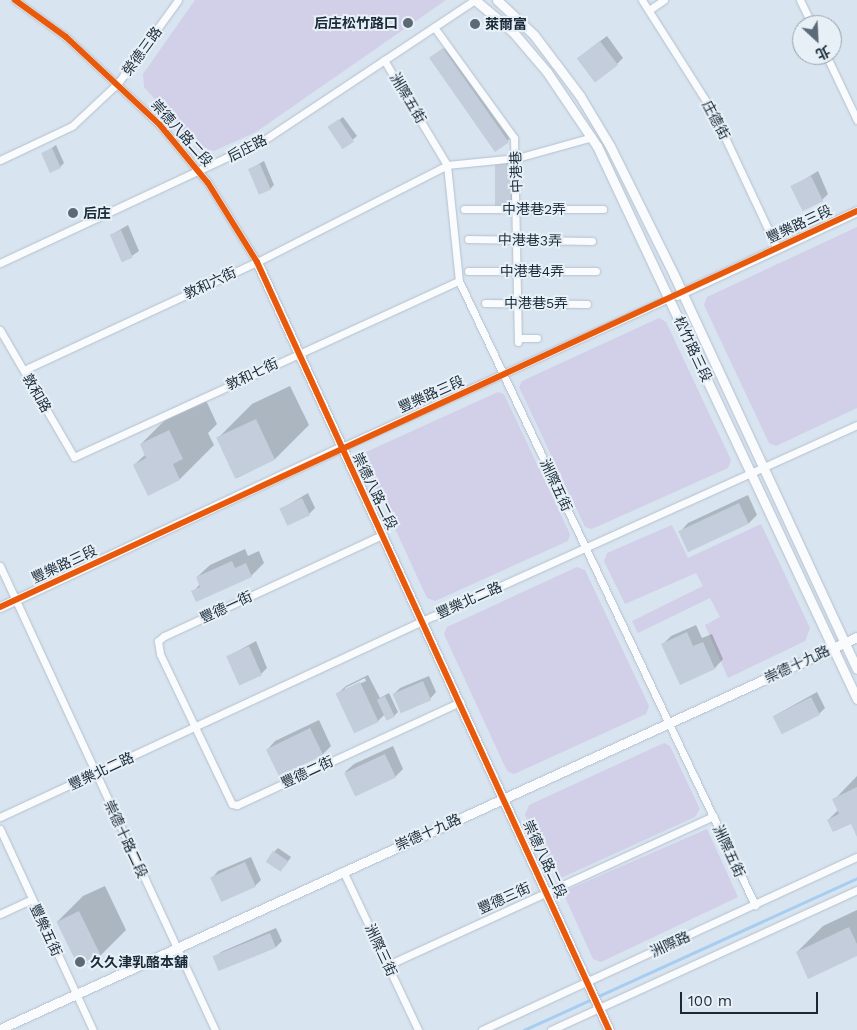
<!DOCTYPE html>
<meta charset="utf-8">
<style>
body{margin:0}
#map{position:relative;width:857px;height:1030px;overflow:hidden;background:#d8e4f0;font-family:"Work Sans","Noto Sans TC",sans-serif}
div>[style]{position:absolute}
.green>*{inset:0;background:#d2cfe8}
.shadow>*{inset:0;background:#0003}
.stream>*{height:2.5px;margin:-1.25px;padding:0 1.25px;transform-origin:1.25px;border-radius:1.25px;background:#a7cdf0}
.building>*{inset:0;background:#c3cddb;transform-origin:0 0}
.roads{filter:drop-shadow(0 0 1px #b4c0cd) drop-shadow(0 0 1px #b4c0cd)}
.minor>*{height:7px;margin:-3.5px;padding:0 3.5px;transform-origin:3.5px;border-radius:3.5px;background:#f9fbfd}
.tertiary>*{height:9px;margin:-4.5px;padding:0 4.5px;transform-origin:4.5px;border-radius:4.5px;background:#f9fbfd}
.cycleway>*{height:6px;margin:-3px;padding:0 3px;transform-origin:3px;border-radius:3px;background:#e8590c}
.dots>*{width:14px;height:14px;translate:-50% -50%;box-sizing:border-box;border:2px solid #e8f0f7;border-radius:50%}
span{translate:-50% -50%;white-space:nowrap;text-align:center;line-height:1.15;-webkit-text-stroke:4px #e8f0f7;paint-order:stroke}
.poi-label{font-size:14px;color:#192937;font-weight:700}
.right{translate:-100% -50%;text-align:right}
.left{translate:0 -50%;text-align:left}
.street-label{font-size:14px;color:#192937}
.north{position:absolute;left:792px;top:15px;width:50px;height:50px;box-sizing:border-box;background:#e8f0f7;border:1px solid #95a0aa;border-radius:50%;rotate:155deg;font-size:14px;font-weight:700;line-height:20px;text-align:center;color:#192937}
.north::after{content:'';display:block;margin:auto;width:18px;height:22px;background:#5c6a78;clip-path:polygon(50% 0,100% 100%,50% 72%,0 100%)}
.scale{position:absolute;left:680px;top:992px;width:138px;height:22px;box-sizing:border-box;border:2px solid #192937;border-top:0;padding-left:6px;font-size:15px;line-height:18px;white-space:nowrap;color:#192937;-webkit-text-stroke:4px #e8f0f7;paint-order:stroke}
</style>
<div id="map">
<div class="green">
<div style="clip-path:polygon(195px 0,446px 0,256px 132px,214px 151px,198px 147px,144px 87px,143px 74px)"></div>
<div style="clip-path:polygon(857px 227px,857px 408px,776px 446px,769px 443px,704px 305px,707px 297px)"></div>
<div style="clip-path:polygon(659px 318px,666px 322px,731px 460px,728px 468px,592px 529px,585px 527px,519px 387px,522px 381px)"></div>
<div style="clip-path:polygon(498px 392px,504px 394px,570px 534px,568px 541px,435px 601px,427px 598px,363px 459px,366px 452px)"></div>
<div style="clip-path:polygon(761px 524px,810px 628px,805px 641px,728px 678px,705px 625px,720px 617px,710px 598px,638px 633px,632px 621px,703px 586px,696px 573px,625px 604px,604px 561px,607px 553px,672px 525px,688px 558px)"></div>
<div style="clip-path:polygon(577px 567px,585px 570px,649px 706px,646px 714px,514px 774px,507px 771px,444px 634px,447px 627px)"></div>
<div style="clip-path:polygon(664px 743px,670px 746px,700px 809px,695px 817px,561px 878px,555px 876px,525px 815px,529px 805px)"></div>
<div style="clip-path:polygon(707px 829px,738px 897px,601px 962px,593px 959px,565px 897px,567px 890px)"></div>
</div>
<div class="shadow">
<div style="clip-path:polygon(607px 36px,623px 58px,617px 64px,578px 58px)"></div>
<div style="clip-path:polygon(448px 46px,512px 137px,495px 150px,434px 55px)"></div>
<div style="clip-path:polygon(343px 117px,357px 136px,344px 147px,334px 124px)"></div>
<div style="clip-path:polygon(56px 145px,64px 163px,60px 167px,43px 154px)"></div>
<div style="clip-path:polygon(500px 160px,514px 160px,514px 201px,510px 205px,496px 164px)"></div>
<div style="clip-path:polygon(264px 161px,274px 185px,270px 189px,250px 169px)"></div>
<div style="clip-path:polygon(818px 171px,828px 194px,822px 200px,792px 187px)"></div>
<div style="clip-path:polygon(128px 225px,139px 251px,123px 262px,111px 235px)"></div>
<div style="clip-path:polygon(290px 386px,309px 425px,275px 459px,237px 478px,218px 438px,252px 404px)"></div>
<div style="clip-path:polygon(204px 396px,217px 424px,208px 433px,214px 445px,180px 479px,134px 465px,146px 454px,141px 444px,175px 410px)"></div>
<div style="clip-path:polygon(308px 493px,315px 508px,309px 514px,281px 509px)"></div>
<div style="clip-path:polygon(748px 495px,757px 515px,749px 523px,689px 551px,680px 532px,688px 523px)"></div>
<div style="clip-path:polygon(245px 549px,248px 556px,259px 551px,264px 563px,251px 576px,193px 592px,200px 584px,197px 577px,210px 565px)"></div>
<div style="clip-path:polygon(696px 625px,702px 638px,712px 634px,723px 659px,715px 668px,680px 683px,662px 645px,671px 636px)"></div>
<div style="clip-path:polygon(256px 641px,267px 668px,261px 674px,227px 657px)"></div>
<div style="clip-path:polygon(evenodd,368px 675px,380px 698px,389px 693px,398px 712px,394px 716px,385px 714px,378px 721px,337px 694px,346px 686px,368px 675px,365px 678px,366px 681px,345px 690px,345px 688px,365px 678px)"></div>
<div style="clip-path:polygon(429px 676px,436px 692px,430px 699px,394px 694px,400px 688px)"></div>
<div style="clip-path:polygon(817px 692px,825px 708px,819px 714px,774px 716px)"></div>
<div style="clip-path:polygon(319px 720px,331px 746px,323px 754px,279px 775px,267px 750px,275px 741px)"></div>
<div style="clip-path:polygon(393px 746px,403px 769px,395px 777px,345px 772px,354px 764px)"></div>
<div style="clip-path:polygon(857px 776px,857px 834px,851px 822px,828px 820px,839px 809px,834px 800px)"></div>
<div style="clip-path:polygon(278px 848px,291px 857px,284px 867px,274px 852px)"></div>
<div style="clip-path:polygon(251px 857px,261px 880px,255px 886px,212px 878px,218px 871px)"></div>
<div style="clip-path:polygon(105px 886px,126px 930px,100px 956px,57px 922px,83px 896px)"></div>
<div style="clip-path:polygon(857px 910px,857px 955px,797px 952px,823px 926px)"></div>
<div style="clip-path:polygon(276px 928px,282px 941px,276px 947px,215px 958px,221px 952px)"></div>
</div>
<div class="stream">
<div style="left:524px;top:1030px;width:366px;rotate:-24.5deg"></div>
</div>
<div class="building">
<div style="left:600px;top:41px;width:30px;height:29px;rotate:53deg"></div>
<div style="left:443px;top:48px;width:115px;height:17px;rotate:55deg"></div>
<div style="left:339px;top:119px;width:27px;height:14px;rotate:56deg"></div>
<div style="left:52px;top:148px;width:22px;height:12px;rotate:66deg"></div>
<div style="left:260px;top:164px;width:28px;height:13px;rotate:67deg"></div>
<div style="left:495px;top:164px;width:16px;height:42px"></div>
<div style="left:811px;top:176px;width:28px;height:23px;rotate:64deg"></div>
<div style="left:121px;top:230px;width:30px;height:12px;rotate:67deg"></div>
<div style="left:256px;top:419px;width:45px;height:44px;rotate:65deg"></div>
<div style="clip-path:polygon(169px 430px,183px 459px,173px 464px,180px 480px,148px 496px,133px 465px,146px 458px,140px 444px)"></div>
<div style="left:302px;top:498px;width:19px;height:25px;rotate:65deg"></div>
<div style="left:739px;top:503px;width:23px;height:67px;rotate:65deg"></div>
<div style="clip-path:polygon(232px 561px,235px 568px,246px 563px,252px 577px,196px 602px,191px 591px,200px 587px,196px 577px)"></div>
<div style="clip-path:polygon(687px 632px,693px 646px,703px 642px,715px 669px,680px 685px,661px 644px)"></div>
<div style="left:249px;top:646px;width:32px;height:25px;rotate:66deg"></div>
<div style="left:423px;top:681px;width:21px;height:33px;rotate:67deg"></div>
<div style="left:360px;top:682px;width:44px;height:27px;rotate:65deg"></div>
<div style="left:385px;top:696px;width:23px;height:9px;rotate:65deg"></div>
<div style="left:811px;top:697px;width:20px;height:43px;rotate:63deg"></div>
<div style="left:310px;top:728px;width:30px;height:49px;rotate:64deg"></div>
<div style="left:385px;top:754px;width:26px;height:45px;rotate:65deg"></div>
<div style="clip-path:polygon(857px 787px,857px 837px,851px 824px,833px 832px,827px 820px,839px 814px,832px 799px)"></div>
<div style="left:273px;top:851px;width:18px;height:13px;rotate:34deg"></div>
<div style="left:245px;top:862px;width:27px;height:38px;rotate:66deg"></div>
<div style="left:79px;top:911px;width:51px;height:25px;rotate:64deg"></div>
<div style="clip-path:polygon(849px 927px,857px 944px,857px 956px,808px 979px,796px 952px)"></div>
<div style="left:270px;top:933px;width:16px;height:62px;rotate:68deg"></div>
</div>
<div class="roads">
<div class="minor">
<div style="left:15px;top:0;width:63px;rotate:36deg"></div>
<div style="left:66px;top:37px;width:129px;rotate:43.1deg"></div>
<div style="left:160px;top:125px;width:75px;rotate:50.4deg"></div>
<div style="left:208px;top:183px;width:93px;rotate:58.2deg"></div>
<div style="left:642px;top:0;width:133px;rotate:57.6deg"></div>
<div style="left:713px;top:112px;width:150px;rotate:64.8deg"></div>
<div style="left:800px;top:0;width:28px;rotate:64deg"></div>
<div style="left:649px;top:10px;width:18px;rotate:-34deg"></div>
<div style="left:434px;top:27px;width:137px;rotate:54.2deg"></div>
<div style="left:514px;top:138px;width:204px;rotate:88.9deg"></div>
<div style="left:826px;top:55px;width:72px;rotate:64.5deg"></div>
<div style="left:384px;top:60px;width:122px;rotate:59deg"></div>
<div style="left:447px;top:165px;width:117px;rotate:84.1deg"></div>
<div style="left:459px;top:281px;width:691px;rotate:64.62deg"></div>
<div style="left:0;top:160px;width:80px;rotate:-25.3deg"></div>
<div style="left:72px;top:126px;width:63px;rotate:-43.1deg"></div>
<div style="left:118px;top:83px;width:102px;rotate:-54.1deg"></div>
<div style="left:464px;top:209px;width:139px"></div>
<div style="left:468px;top:239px;width:124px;rotate:0.9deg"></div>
<div style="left:0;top:263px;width:291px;rotate:-25deg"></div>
<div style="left:264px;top:140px;width:253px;rotate:-33.6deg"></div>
<div style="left:468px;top:271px;width:128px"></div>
<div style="left:485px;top:303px;width:102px;rotate:0.6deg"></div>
<div style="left:0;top:330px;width:147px;rotate:59.8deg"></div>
<div style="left:74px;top:457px;width:423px;rotate:-24.6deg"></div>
<div style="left:518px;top:338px;width:19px"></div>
<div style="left:24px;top:370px;width:257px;rotate:-24.9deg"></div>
<div style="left:257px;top:262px;width:213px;rotate:-27deg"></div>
<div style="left:447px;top:165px;width:70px;rotate:-5.7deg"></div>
<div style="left:517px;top:158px;width:78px;rotate:-15.6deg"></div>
<div style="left:340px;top:448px;width:362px;rotate:-24.5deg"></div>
<div style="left:382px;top:535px;width:240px;rotate:155.1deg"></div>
<div style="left:164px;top:636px;width:8px;rotate:140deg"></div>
<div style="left:158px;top:641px;width:13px;rotate:81deg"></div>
<div style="left:160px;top:654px;width:166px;rotate:64.4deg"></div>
<div style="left:232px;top:804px;width:5px;rotate:11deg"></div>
<div style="left:237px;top:805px;width:246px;rotate:-24.8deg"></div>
<div style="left:0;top:566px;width:511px;rotate:65.14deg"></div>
<div style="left:0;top:817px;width:478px;rotate:-24.9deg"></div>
<div style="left:434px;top:616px;width:464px;rotate:-24.3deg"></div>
<div style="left:0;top:829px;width:221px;rotate:65.2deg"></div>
<div style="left:343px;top:871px;width:176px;rotate:64.7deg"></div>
<div style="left:0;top:914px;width:35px;rotate:-25deg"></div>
<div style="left:388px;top:965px;width:358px;rotate:-24.6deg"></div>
<div style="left:482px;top:1030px;width:413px;rotate:-24.8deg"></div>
<div style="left:551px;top:1030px;width:337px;rotate:-24.6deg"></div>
</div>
<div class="tertiary">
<div style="left:475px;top:0;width:50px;rotate:40.1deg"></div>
<div style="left:513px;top:32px;width:52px;rotate:49.6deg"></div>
<div style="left:547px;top:72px;width:89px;rotate:56deg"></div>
<div style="left:597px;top:146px;width:611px;rotate:64.82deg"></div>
<div style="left:497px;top:0;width:51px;rotate:43.4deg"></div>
<div style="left:534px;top:35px;width:36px;rotate:53deg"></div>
<div style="left:556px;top:64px;width:40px;rotate:53deg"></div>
<div style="left:580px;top:96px;width:58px;rotate:59deg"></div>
<div style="left:610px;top:146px;width:144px;rotate:63.6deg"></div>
<div style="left:674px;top:275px;width:434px;rotate:65.1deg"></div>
<div style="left:257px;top:262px;width:845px;rotate:65.38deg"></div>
<div style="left:677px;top:295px;width:199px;rotate:-25deg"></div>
<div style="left:0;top:607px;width:375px;rotate:-25.1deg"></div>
<div style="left:0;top:1029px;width:942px;rotate:-24.58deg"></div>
</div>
</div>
<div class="cycleway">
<div style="left:15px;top:0;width:63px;rotate:36deg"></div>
<div style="left:66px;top:37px;width:129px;rotate:43.1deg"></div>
<div style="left:160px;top:125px;width:75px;rotate:50.4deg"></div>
<div style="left:208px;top:183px;width:93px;rotate:58.2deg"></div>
<div style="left:257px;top:262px;width:845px;rotate:65.38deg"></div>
<div style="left:0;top:607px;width:944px;rotate:-24.8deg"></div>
</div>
<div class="dots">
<div style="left:408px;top:23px;background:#5c6a78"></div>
<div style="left:475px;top:24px;background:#5c6a78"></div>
<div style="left:73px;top:213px;background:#5c6a78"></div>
<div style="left:80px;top:962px;background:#5c6a78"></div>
</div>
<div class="poi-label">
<span class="right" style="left:398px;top:23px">后庄松竹路口</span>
<span class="left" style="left:485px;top:24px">萊爾富</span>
<span class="left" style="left:83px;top:213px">后庄</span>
<span class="left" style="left:90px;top:962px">久久津乳酪本舖</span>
</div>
<div class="street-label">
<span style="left:142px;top:51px;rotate:-54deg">榮德三路</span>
<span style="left:408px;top:98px;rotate:59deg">洲際五街</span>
<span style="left:716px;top:120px;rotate:62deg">庄德街</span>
<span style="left:182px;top:133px;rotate:48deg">崇德八路二段</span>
<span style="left:247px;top:148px;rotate:-27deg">后庄路</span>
<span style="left:516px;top:172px;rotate:-92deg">中港巷</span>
<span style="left:534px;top:209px">中港巷2弄</span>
<span style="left:799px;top:224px;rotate:-25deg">豐樂路三段</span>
<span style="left:530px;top:240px;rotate:1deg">中港巷3弄</span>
<span style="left:532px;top:271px">中港巷4弄</span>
<span style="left:210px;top:283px;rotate:-25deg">敦和六街</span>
<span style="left:536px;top:303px">中港巷5弄</span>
<span style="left:693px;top:349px;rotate:65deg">松竹路三段</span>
<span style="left:252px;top:374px;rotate:-25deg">敦和七街</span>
<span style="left:37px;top:393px;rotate:60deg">敦和路</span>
<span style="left:431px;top:394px;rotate:-24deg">豐樂路三段</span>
<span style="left:556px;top:485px;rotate:65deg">洲際五街</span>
<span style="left:375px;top:491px;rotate:64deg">崇德八路二段</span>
<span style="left:64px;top:564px;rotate:-25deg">豐樂路三段</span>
<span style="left:469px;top:600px;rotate:-24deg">豐樂北二路</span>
<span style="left:226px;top:607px;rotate:-25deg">豐德一街</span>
<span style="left:797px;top:664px;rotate:-25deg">崇德十九路</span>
<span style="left:101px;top:771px;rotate:-25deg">豐樂北二路</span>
<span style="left:307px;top:772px;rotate:-25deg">豐德二街</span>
<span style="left:428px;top:832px;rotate:-24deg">崇德十九路</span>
<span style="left:126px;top:839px;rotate:65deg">崇德十路二段</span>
<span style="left:729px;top:851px;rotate:65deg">洲際五街</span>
<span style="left:545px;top:859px;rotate:65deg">崇德八路二段</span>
<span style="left:504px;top:898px;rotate:-24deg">豐德三街</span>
<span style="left:46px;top:930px;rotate:65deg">豐樂五街</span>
<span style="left:670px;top:944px;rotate:-25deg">洲際路</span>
<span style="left:381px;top:950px;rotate:65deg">洲際三街</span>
</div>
<div class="north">北</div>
<div class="scale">100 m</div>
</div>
